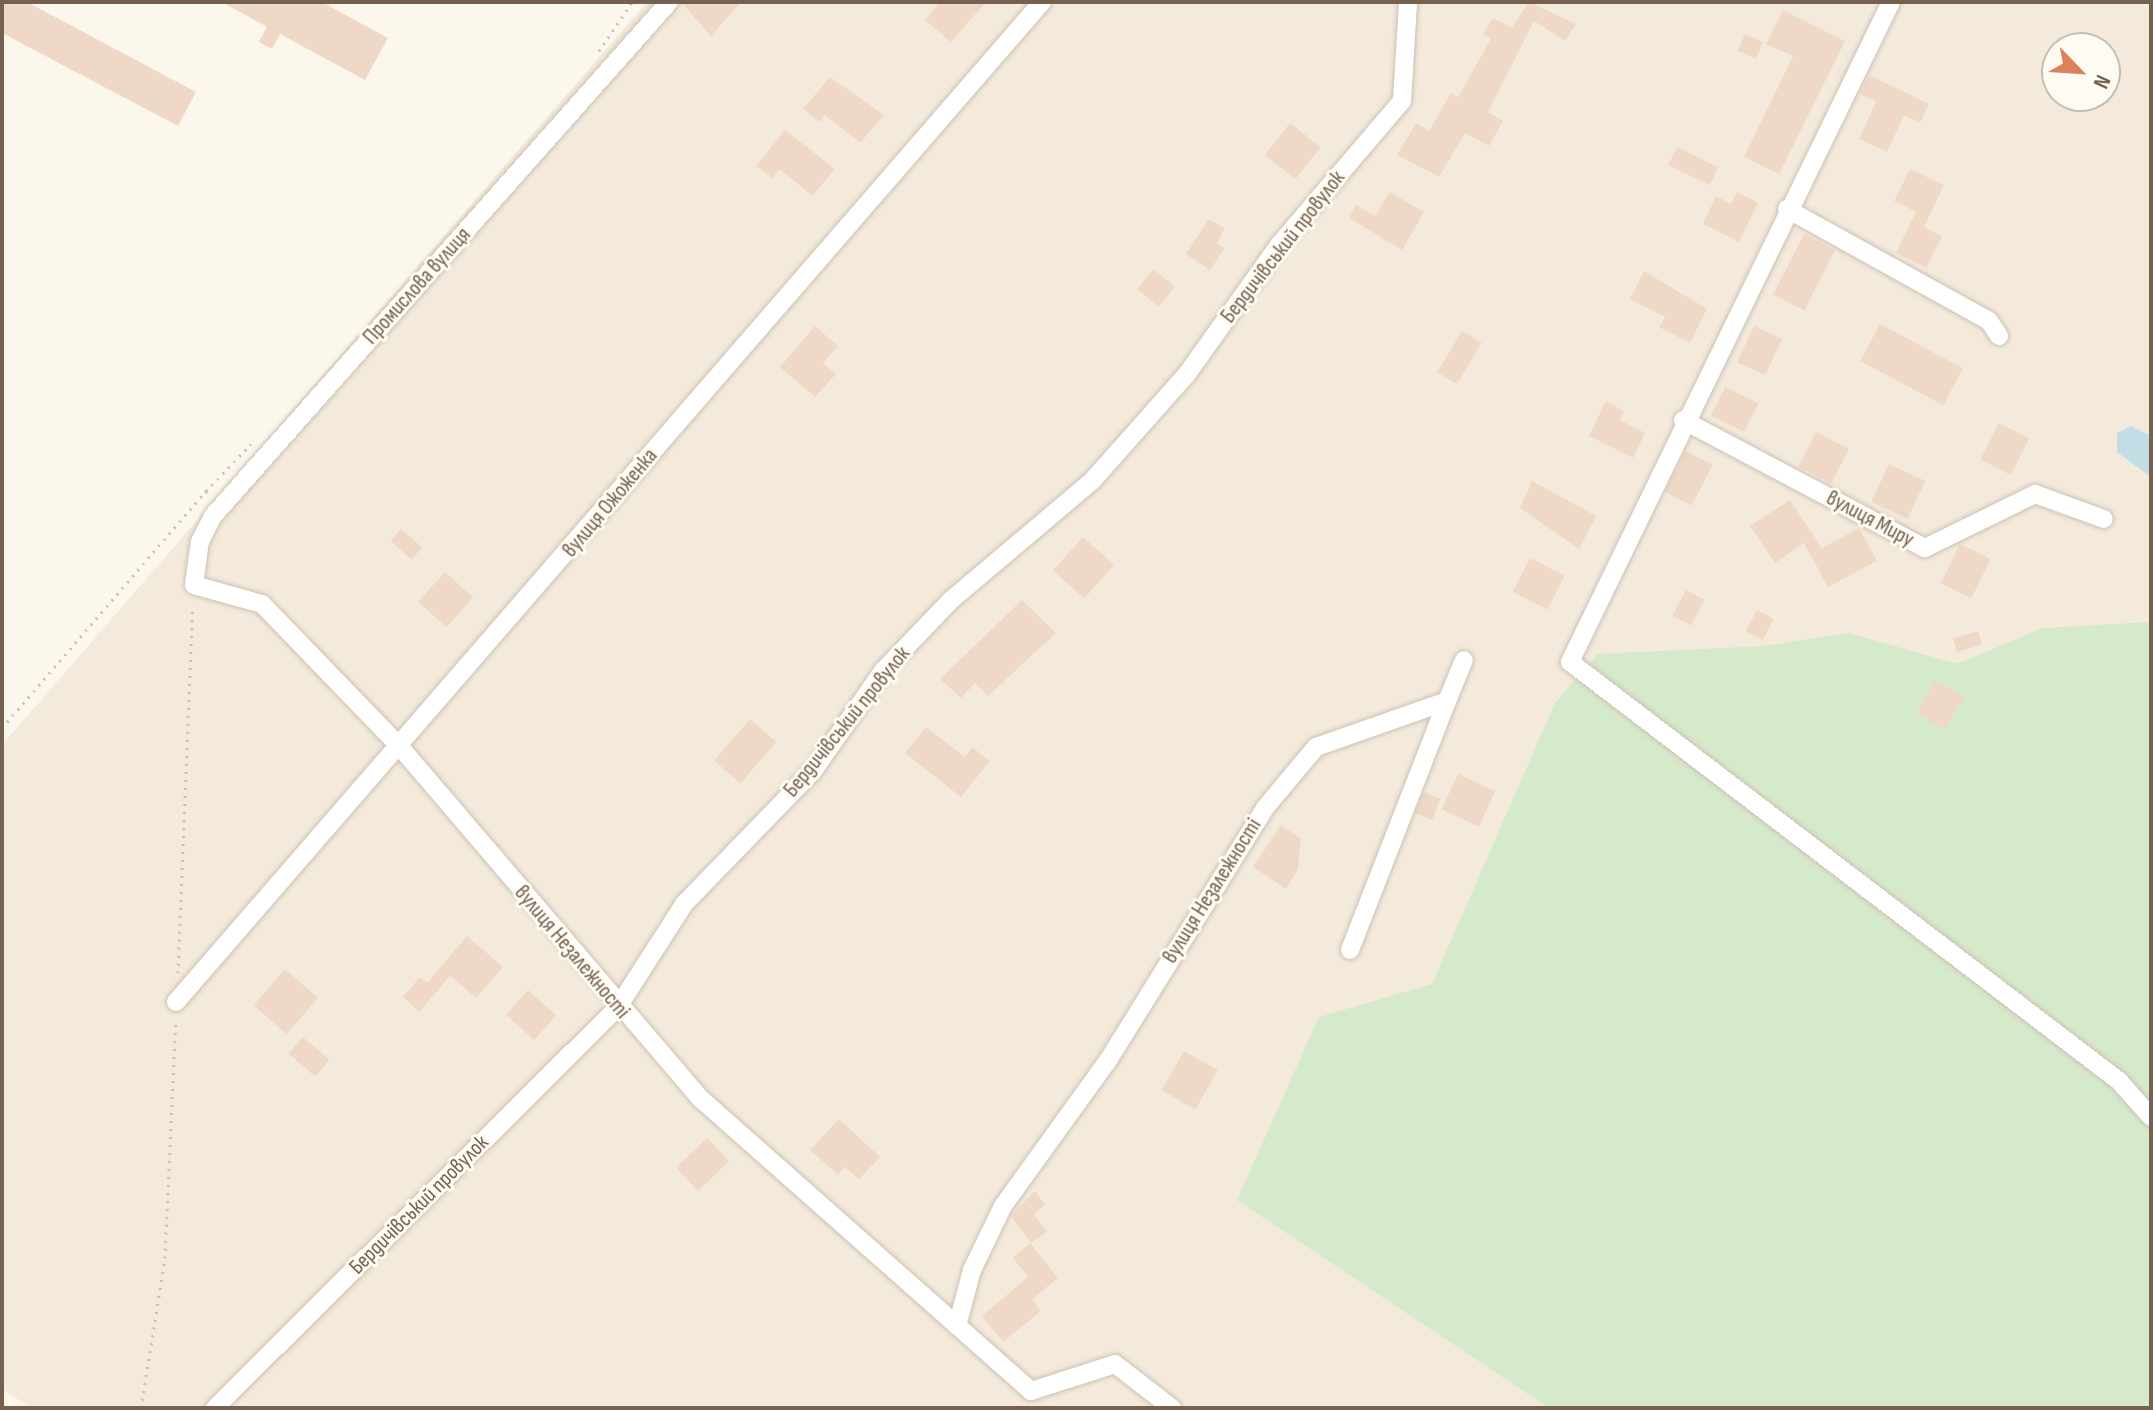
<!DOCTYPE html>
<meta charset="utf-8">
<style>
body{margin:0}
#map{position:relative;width:2153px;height:1410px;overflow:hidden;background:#fcf7ed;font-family:"Sofia Sans Condensed",sans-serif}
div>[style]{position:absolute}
.residential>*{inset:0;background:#f3eadb}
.green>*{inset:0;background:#d5e9cb}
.water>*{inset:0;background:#c2dde5}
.building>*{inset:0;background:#efd9c6;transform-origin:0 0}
.path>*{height:3px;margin-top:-1.5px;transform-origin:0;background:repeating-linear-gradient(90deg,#d5bda8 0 2px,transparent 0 8px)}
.roads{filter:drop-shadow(0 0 2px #cec0b2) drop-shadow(0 0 2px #cec0b2)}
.minor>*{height:18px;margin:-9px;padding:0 9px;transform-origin:9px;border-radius:9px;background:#fff}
span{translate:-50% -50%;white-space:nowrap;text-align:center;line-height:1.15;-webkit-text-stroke:6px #fefbf3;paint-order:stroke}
.street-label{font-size:22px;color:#766050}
.frame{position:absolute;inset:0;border:4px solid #766050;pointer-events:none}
.north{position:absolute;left:2041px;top:32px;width:80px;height:80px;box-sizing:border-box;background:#fefbf3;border:2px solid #c8bdb2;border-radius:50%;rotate:115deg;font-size:22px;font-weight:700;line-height:32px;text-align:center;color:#766050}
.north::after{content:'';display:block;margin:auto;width:28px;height:36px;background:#dc815c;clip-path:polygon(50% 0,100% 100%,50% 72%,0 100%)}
</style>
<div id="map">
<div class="residential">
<div style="clip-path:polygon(evenodd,647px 2px,2151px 2px,2151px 1408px,31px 1408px,2px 1389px,2px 745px,647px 2px,2057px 48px,2105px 48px,2105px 96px,2057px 96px,2057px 48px)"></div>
</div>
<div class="green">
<div style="clip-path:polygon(2151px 622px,2151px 1408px,1549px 1408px,1237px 1200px,1319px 1017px,1432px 984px,1555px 703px,1598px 654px,1763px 646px,1849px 633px,1957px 664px,2043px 628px)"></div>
</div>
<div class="water">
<div style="clip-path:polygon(2131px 426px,2151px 436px,2151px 477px,2117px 452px,2117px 433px)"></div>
</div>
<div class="building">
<div style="clip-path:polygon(2px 2px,27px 2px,196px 92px,178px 126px,2px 33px)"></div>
<div style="clip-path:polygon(222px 2px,322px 2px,388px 38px,365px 80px,280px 34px,272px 49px,259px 42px,267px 27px)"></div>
<div style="clip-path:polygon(681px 2px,741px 2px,711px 36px)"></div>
<div style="clip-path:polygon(940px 2px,986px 2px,951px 42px,925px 20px)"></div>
<div style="clip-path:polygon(1529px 2px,1576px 24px,1565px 41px,1534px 21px,1488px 112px,1503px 121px,1489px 146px,1465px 133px,1439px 177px,1397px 155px,1416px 123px,1429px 131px,1451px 93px,1458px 97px,1491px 39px,1483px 34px,1493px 18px,1512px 28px)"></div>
<div style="clip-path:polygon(1783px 10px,1845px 41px,1779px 174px,1744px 157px,1793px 56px,1766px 44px)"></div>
<div style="left:1745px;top:34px;width:20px;height:18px;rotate:24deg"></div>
<div style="clip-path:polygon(1869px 75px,1929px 104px,1920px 123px,1904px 115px,1887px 152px,1859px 139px,1876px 102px,1860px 94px)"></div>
<div style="clip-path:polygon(830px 77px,884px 115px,860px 143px,825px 115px,819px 122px,803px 109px)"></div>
<div style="left:1290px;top:123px;width:39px;height:41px;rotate:38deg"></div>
<div style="clip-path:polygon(785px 130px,835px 169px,812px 196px,780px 169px,772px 178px,756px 166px)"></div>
<div style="left:1677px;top:147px;width:46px;height:20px;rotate:26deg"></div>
<div style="clip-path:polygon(1910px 169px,1944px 185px,1924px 227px,1942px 236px,1926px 268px,1896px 253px,1916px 212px,1894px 201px)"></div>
<div style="clip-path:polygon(1390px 192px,1424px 212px,1402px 250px,1349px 218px,1356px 205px,1375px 216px)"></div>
<div style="clip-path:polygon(1737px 192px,1758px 203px,1739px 242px,1703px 224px,1716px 196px,1731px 204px)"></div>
<div style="clip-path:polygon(1209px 219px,1225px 228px,1217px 243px,1225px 248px,1210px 270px,1186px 254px)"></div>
<div style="left:1804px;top:234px;width:35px;height:68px;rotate:27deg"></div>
<div style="left:1153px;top:269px;width:28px;height:26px;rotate:38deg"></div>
<div style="clip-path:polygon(1644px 271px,1707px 309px,1690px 343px,1659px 327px,1665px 317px,1630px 299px)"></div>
<div style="left:1880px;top:324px;width:94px;height:42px;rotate:28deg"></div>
<div style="clip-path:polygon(815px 326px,838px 346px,823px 363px,836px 374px,815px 397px,780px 367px)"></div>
<div style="left:1754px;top:326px;width:31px;height:40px;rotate:25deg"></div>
<div style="left:1462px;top:331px;width:23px;height:48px;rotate:31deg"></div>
<div style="left:1725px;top:387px;width:37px;height:32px;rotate:26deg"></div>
<div style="clip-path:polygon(1606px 401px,1624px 411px,1620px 420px,1645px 433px,1633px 458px,1589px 436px)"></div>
<div style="left:1999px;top:423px;width:34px;height:41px;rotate:27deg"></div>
<div style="left:1816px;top:432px;width:37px;height:39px;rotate:27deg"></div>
<div style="left:1686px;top:451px;width:30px;height:46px;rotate:27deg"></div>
<div style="left:1889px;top:464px;width:40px;height:42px;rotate:25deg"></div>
<div style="clip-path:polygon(1532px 481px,1596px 516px,1579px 549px,1520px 508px)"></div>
<div style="clip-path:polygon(1790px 500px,1822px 548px,1859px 528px,1877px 561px,1828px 587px,1804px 543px,1775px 563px,1750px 526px)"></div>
<div style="left:401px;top:529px;width:28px;height:16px;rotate:41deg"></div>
<div style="left:1083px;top:537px;width:42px;height:45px;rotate:42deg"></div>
<div style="left:1960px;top:544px;width:34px;height:44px;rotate:26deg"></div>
<div style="left:1530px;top:558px;width:39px;height:38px;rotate:27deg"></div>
<div style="left:445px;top:572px;width:38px;height:40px;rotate:42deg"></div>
<div style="left:1686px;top:590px;width:21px;height:29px;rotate:28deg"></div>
<div style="clip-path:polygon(1022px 600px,1056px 633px,988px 696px,975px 683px,961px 698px,940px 679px)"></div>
<div style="left:1757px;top:610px;width:19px;height:24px;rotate:28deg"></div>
<div style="left:1978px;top:631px;width:14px;height:26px;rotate:73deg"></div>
<div style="left:1936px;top:680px;width:33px;height:38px;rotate:31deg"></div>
<div style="left:750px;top:719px;width:35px;height:55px;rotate:41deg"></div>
<div style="clip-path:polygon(926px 727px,965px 757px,972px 747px,990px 761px,961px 797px,905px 753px)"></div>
<div style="left:1458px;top:774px;width:41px;height:39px;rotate:25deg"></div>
<div style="left:1424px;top:792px;width:18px;height:23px;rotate:22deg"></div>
<div style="clip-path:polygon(1281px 825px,1301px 839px,1298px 869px,1286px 889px,1253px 867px)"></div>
<div style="clip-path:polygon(467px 936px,503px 967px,476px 998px,450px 976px,419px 1012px,403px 997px,420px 977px,427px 983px)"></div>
<div style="left:285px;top:969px;width:44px;height:48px;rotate:41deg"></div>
<div style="left:528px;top:990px;width:38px;height:33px;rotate:42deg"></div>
<div style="left:303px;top:1037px;width:35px;height:22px;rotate:41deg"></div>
<div style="left:1184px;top:1051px;width:39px;height:45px;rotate:30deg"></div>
<div style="clip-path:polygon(839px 1119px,880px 1157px,859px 1179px,845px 1167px,838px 1175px,810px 1150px)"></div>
<div style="left:707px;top:1138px;width:32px;height:43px;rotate:46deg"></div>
<div style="clip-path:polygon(1035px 1191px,1045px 1205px,1033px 1214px,1047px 1231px,1031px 1243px,1011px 1216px)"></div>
<div style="clip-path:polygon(1030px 1243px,1058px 1278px,1032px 1299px,1041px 1311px,1003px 1342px,982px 1316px,1028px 1277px,1013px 1258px)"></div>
</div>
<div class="path">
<div style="left:599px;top:51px;width:59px;rotate:-56deg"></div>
<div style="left:206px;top:491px;width:65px;rotate:-46.2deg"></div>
<div style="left:2px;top:728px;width:313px;rotate:-49.3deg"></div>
<div style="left:206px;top:491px;width:7px;rotate:98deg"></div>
<div style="left:178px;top:973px;width:368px;rotate:-87.7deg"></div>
<div style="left:141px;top:1408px;width:152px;rotate:-80.9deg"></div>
<div style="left:165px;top:1258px;width:238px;rotate:-87.4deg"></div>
</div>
<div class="roads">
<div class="minor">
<div style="left:669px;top:2px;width:687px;rotate:131.58deg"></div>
<div style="left:213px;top:516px;width:28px;rotate:117deg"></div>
<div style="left:200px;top:541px;width:44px;rotate:97.8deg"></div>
<div style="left:194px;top:585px;width:71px;rotate:15.6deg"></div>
<div style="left:262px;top:604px;width:200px;rotate:46deg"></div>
<div style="left:401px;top:748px;width:462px;rotate:49.5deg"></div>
<div style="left:701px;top:1099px;width:441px;rotate:41.5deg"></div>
<div style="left:1031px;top:1391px;width:88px;rotate:-17.8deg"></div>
<div style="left:1115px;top:1364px;width:72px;rotate:37.7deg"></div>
<div style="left:1891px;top:2px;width:734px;rotate:115.94deg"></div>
<div style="left:1570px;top:662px;width:691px;rotate:37.35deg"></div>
<div style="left:2119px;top:1081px;width:48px;rotate:48.4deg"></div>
<div style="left:1787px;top:209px;width:231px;rotate:29deg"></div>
<div style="left:1989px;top:321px;width:18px;rotate:56deg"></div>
<div style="left:1683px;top:420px;width:274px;rotate:27.9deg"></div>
<div style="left:1925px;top:548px;width:123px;rotate:-26.1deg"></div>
<div style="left:2035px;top:494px;width:73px;rotate:19.9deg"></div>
<div style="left:1350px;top:950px;width:267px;rotate:-68.7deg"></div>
<div style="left:176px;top:1002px;width:1323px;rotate:-49.11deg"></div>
<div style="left:957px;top:1326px;width:58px;rotate:-75deg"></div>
<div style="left:972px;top:1270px;width:71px;rotate:-64.2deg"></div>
<div style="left:1003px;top:1206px;width:178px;rotate:-54.2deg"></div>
<div style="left:1107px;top:1062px;width:299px;rotate:-58.1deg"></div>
<div style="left:1265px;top:808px;width:80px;rotate:-50.1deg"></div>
<div style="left:1316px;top:747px;width:139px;rotate:-19.3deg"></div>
<div style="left:1447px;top:701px;width:44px;rotate:-67.5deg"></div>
<div style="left:215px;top:1408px;width:569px;rotate:-44.86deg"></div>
<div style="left:618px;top:1007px;width:122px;rotate:-57.3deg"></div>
<div style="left:684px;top:904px;width:185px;rotate:-45.9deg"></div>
<div style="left:813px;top:771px;width:122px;rotate:-55deg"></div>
<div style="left:883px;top:671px;width:98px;rotate:-46.2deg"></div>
<div style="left:951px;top:600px;width:185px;rotate:-40.2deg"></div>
<div style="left:1092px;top:481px;width:143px;rotate:-48.4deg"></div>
<div style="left:1187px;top:374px;width:158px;rotate:-54.5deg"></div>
<div style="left:1279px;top:245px;width:189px;rotate:-49.5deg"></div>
<div style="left:1402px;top:101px;width:99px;rotate:-86.5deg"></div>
</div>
</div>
<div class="street-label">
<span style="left:1283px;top:247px;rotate:-52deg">Бердичівський провулок</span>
<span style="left:417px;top:286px;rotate:-48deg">Промислова вулиця</span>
<span style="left:610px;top:503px;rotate:-50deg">вулиця Ожоженка</span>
<span style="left:1870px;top:519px;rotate:28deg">вулиця Миру</span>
<span style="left:847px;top:722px;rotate:-51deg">Бердичівський провулок</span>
<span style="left:1212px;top:891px;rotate:-58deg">вулиця Незалежності</span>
<span style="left:572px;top:952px;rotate:50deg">вулиця Незалежності</span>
<span style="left:419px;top:1205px;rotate:-45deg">Бердичівський провулок</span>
</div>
<div class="frame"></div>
<div class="north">N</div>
</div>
